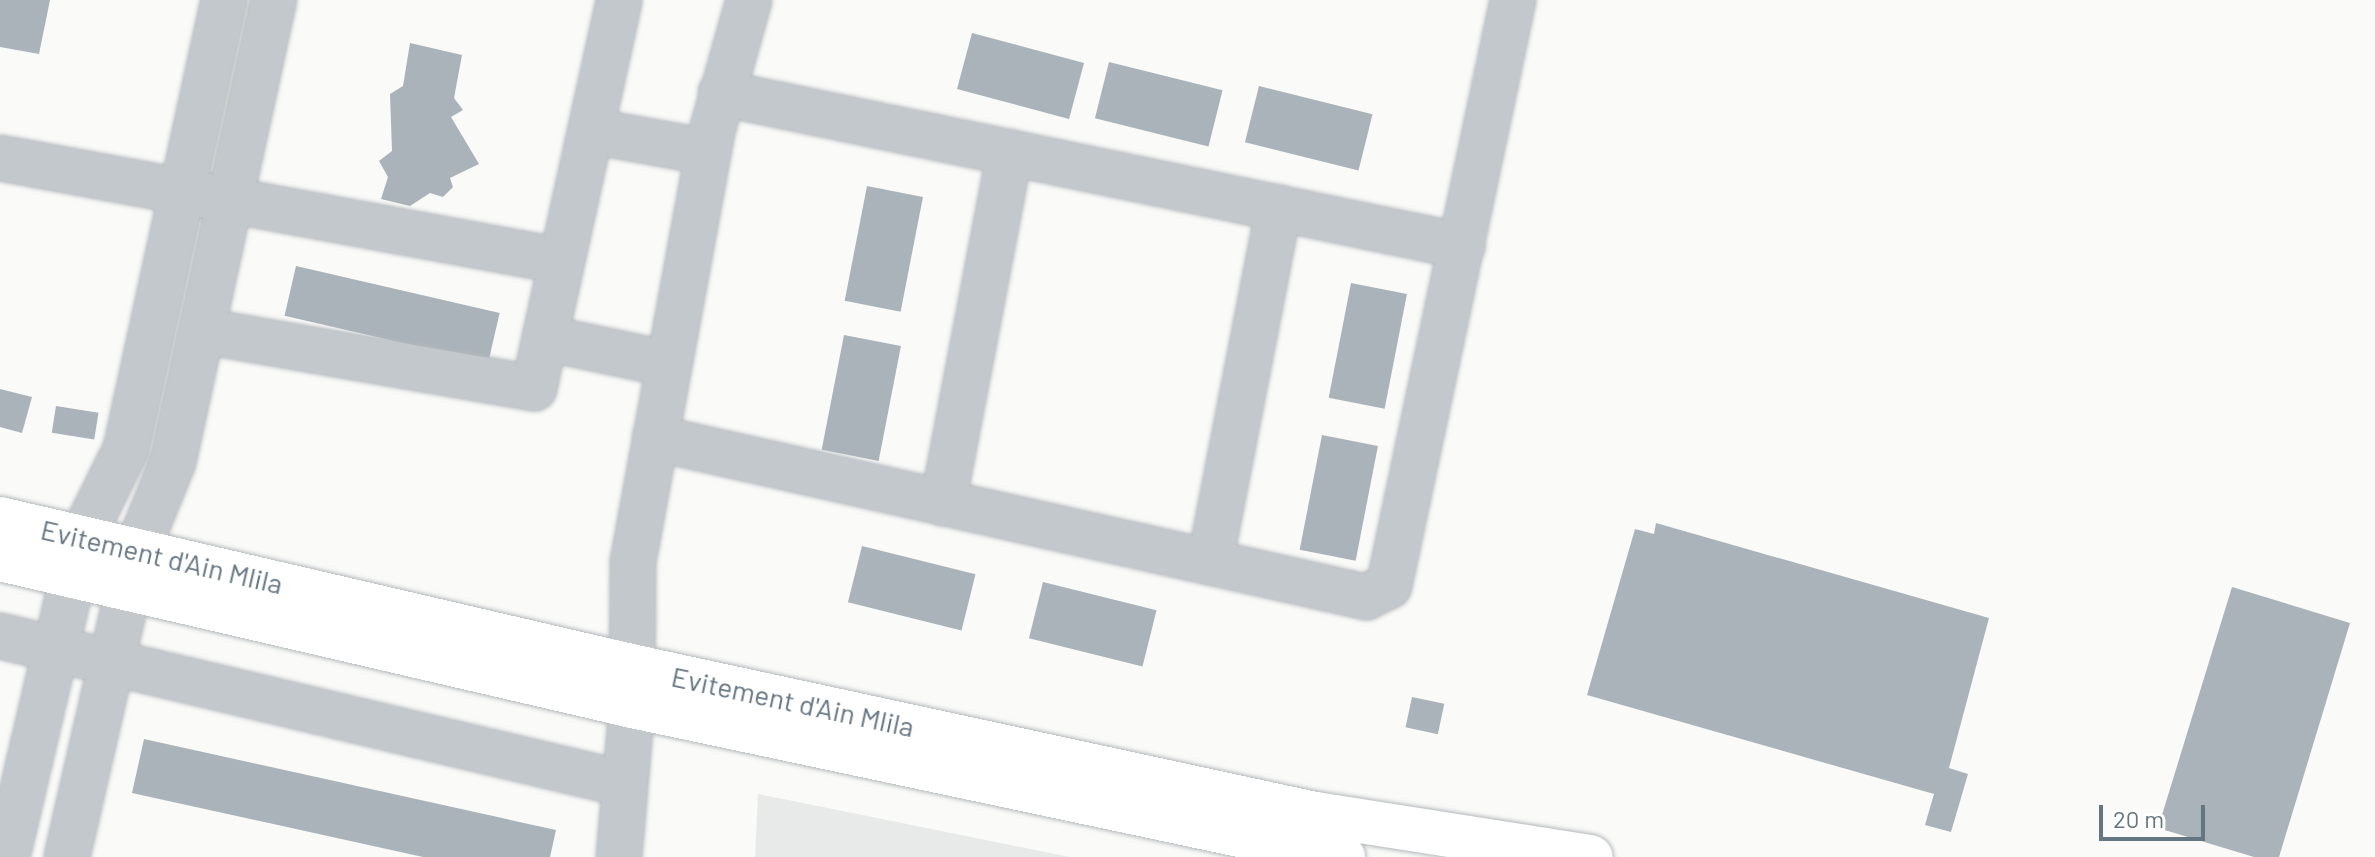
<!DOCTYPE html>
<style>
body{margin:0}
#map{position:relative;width:2375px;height:857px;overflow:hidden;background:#fafaf8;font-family:Barlow,sans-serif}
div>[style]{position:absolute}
.built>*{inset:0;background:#e8e9e9}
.building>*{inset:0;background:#aab3b9;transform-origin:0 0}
.roads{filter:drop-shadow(0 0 2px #b4b9bd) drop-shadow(0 0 2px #b4b9bd)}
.minor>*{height:44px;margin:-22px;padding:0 22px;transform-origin:22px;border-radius:22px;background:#c3c8cc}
.highway>*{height:44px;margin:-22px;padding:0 22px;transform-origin:22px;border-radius:22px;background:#fff}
span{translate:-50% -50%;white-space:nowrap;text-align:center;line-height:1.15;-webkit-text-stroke:8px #fff;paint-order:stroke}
.street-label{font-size:28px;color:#657683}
.scale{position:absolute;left:2099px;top:805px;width:106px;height:36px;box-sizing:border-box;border:4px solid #657683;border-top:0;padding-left:10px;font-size:24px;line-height:28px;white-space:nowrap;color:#657683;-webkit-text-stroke:6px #fff;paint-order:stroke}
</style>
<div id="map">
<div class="built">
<div style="clip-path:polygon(758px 794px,1070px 857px,755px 857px)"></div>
</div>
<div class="building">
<div style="clip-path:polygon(0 0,50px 0,39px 54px,0 47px)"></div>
<div style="left:972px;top:33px;width:116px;height:58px;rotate:15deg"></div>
<div style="clip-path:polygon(410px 43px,462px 55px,454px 98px,463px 110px,451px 117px,479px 164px,450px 178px,453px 187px,443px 197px,430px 193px,410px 206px,381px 199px,388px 177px,379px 161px,392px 151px,390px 94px,403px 86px)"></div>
<div style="left:1109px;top:62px;width:117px;height:58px;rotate:14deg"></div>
<div style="left:1259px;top:86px;width:117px;height:58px;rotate:14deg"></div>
<div style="left:867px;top:186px;width:57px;height:117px;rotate:11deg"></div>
<div style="left:296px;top:266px;width:209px;height:51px;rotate:13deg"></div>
<div style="left:1351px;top:283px;width:57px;height:117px;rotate:11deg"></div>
<div style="left:844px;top:335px;width:58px;height:117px;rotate:11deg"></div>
<div style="clip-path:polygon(0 389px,32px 397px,22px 433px,0 427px)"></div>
<div style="left:56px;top:406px;width:43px;height:27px;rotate:9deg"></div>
<div style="left:1322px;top:435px;width:57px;height:117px;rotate:11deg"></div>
<div style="clip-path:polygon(1656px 523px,1989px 618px,1949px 768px,1968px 774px,1951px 832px,1925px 825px,1934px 794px,1587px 695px,1635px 529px,1654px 534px)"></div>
<div style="left:862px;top:546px;width:117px;height:58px;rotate:14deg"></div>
<div style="left:1043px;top:582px;width:117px;height:58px;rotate:14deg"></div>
<div style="clip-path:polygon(2232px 587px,2350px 623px,2279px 857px,2254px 857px,2158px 828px)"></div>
<div style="left:1412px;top:697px;width:33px;height:31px;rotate:12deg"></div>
<div style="clip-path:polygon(144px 739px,556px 830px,550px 857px,423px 857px,132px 793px)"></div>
</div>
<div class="roads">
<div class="minor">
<div style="left:721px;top:93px;width:757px;rotate:11.67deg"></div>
<div style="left:591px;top:131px;width:119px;rotate:10.2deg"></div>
<div style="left:0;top:158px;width:571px;rotate:10.39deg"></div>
<div style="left:203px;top:331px;width:336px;rotate:9.8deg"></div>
<div style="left:534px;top:388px;width:397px;rotate:-77.6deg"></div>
<div style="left:545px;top:338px;width:127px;rotate:11.8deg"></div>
<div style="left:655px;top:438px;width:729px;rotate:12.61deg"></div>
<div style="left:1366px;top:597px;width:25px;rotate:-26deg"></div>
<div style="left:1389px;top:586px;width:599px;rotate:-78.05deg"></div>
<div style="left:943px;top:503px;width:357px;rotate:-79.2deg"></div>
<div style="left:1210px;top:562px;width:361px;rotate:-79deg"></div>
<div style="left:0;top:636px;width:642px;rotate:13.32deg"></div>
<div style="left:7px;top:857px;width:328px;rotate:-76.8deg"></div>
<div style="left:82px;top:538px;width:99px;rotate:-63.7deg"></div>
<div style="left:126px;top:449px;width:460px;rotate:-77.7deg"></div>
<div style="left:67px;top:857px;width:317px;rotate:-77.1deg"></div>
<div style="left:138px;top:548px;width:93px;rotate:-67.9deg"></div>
<div style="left:173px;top:462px;width:473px;rotate:-77.7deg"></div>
<div style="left:619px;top:857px;width:152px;rotate:-85.1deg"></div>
<div style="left:632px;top:706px;width:144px;rotate:-89.6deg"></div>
<div style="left:633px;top:562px;width:434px;rotate:-79.6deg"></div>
<div style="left:711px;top:135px;width:140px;rotate:-74.3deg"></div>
</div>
<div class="highway">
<div style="left:0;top:519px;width:648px;rotate:13.11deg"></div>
<div style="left:631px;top:666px;width:700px;rotate:12.21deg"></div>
<div style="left:1315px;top:814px;width:279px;rotate:8.9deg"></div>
<div style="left:0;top:559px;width:649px;rotate:13.09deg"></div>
<div style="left:632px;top:706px;width:727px;rotate:11.99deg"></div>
</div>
</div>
<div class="street-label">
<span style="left:162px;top:556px;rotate:13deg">Evitement d'Ain Mlila</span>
<span style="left:793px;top:701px;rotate:12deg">Evitement d'Ain Mlila</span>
</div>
<div class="scale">20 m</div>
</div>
